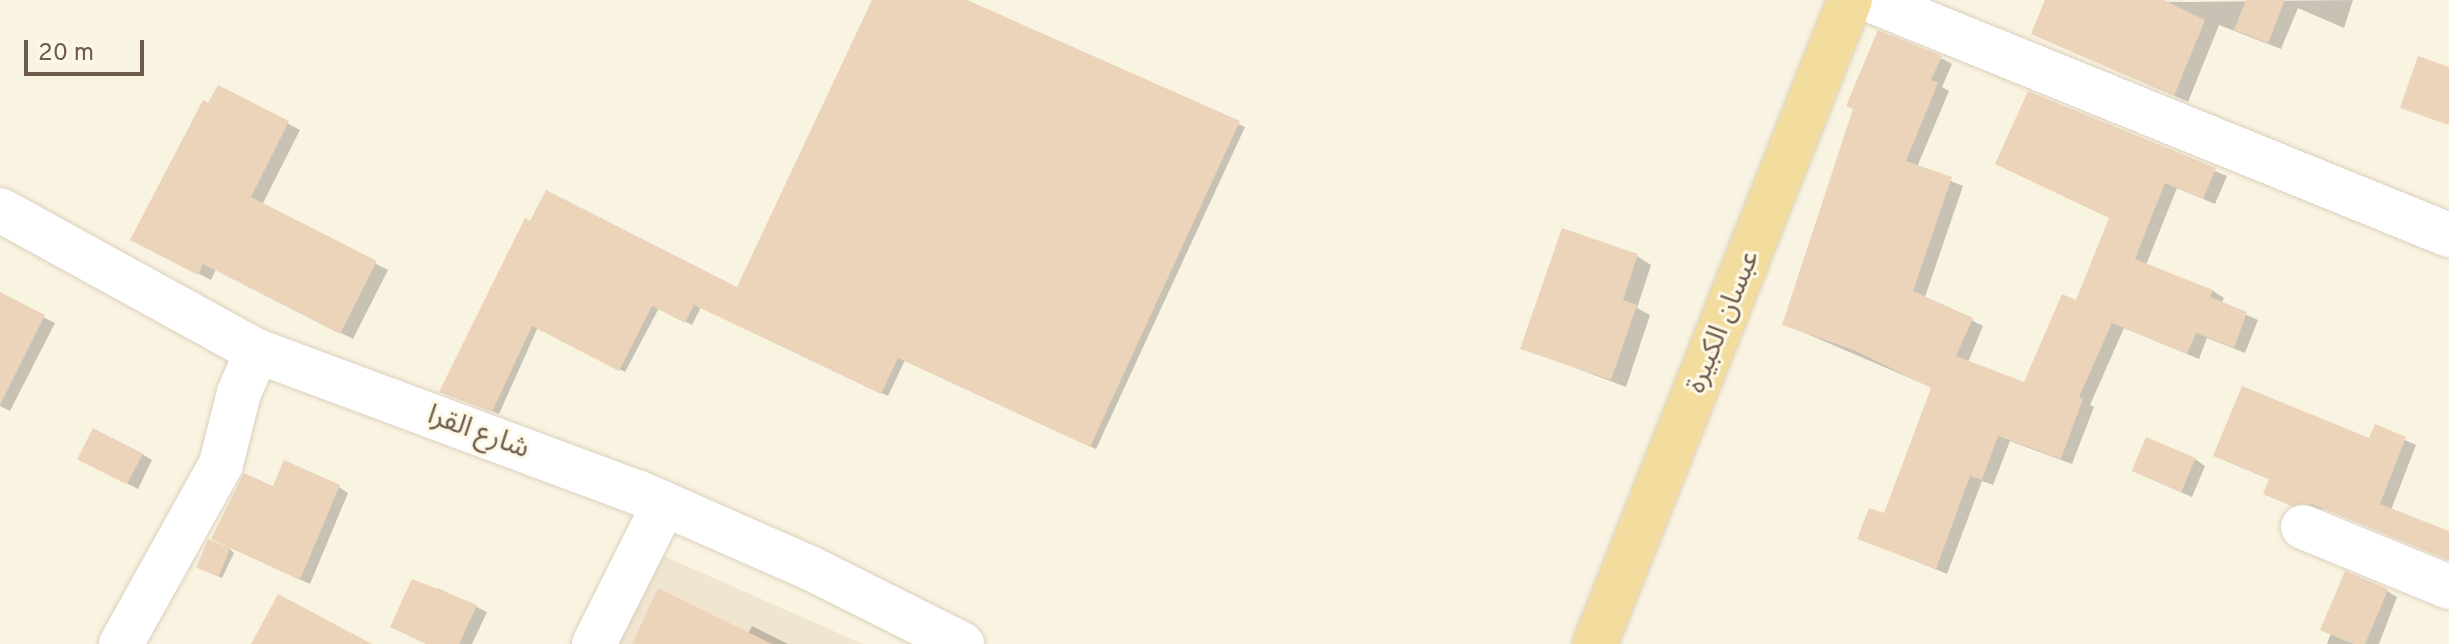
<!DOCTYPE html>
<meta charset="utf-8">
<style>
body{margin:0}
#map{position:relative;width:2449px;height:644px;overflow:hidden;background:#f9f3e1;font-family:Overpass,"Noto Sans Arabic",sans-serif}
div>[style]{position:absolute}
.residential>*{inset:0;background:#f0e5d0}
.shadow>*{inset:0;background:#0003}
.building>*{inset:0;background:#ecd4bb;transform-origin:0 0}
.roads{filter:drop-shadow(0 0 2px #dcd0be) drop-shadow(0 0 2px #dcd0be)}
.minor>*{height:44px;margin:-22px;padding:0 22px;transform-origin:22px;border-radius:22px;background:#fff}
.major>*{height:44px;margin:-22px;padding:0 22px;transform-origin:22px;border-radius:22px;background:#f3dd9e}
span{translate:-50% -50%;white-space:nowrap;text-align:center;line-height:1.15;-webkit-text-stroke:6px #fdf7e6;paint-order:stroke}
.street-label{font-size:28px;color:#6e5b4a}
.scale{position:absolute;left:24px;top:40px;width:120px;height:36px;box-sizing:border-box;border:4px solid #6e5b4a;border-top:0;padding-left:10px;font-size:24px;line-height:28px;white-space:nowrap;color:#6e5b4a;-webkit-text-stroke:6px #fdf7e6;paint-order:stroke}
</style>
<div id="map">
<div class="residential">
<div style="clip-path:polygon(623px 538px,863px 644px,573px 644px)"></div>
</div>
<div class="shadow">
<div style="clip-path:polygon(874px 0,966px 0,1245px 127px,1096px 449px,905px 360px,888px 396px,701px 307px,692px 325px,659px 308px,625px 372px,538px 327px,499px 414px,447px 394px,526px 221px,738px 290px)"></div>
<div style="clip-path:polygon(2047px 0,2186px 2px,2353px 0,2344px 28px,2298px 8px,2281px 49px,2219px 25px,2188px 102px,2033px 34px)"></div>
<div style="clip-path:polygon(1941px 58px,1952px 64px,1942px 87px,1949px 91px,1917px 167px,1963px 186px,1925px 297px,1983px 326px,1968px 362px,2025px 384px,2077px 303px,2111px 218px,2029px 94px,2227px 176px,2215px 204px,2177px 188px,2146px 265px,2213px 291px,2224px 298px,2221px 304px,2258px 320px,2245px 353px,2207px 338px,2199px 359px,2124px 328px,2090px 405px,2094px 407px,2072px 464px,2010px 441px,1993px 485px,1982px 481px,1947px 574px,1859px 538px,1885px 516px,1933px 388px,1784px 324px)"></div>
<div style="clip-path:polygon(219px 87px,300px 130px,262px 205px,388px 270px,353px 339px,216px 269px,211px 280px,145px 246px)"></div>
<div style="clip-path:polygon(1637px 256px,1651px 265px,1637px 308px,1650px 315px,1626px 387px,1523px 348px)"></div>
<div style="clip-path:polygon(0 296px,55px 323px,10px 411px,0 406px)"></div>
<div style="clip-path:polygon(2376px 427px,2416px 445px,2391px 510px,2449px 533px,2449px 560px,2325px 509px,2303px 511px,2276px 499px,2265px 493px,2271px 480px,2226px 461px,2370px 441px)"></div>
<div style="clip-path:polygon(142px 454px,152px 460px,138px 489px,90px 464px)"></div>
<div style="clip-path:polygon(2195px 459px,2205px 466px,2192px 497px,2144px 476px)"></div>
<div style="clip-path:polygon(339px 487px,348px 493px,310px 584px,227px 546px,234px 553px,222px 578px,200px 568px,226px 549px,227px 546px,274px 488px)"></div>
<div style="clip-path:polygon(437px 588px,487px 612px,472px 644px,428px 644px)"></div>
<div style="clip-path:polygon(2387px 591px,2397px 597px,2379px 644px,2327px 644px,2331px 633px)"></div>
<div style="clip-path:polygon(752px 626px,788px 644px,634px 644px,748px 634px)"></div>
</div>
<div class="building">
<div style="clip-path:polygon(872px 0,967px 0,1240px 121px,1090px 447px,898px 358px,881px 394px,694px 305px,685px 323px,652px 306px,619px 371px,532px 326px,492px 412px,439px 392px,525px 218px,530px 221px,546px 190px,737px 287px)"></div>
<div style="clip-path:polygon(2045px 0,2164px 0,2205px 20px,2174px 96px,2031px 34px)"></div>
<div style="clip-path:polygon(2246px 0,2285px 0,2268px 43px,2234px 30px)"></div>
<div style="clip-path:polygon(1878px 30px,1942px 56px,1931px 80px,1938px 83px,1906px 161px,1952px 177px,1913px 291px,1973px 318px,1956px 356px,2024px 382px,2062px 294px,2076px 300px,2109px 218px,1995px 164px,2028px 91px,2216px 168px,2203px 199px,2165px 183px,2135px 259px,2213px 290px,2210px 297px,2247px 312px,2234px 348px,2196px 333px,2187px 354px,2112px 323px,2079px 397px,2083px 399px,2061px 459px,1998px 436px,1982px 480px,1970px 476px,1936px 569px,1857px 539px,1869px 508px,1884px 513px,1931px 388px,1854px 350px,1782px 325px,1853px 109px,1846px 106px)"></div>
<div style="clip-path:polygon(2418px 56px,2449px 67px,2449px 125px,2400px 108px)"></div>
<div style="clip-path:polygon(218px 85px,289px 121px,251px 197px,377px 261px,340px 334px,203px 264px,198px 275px,130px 240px,203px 100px,208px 103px)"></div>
<div style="clip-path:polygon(1562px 228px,1638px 254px,1623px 300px,1637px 305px,1611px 380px,1520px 349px)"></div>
<div style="clip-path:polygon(0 292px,45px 315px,0 405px)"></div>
<div style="clip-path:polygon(2242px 386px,2369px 438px,2375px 424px,2406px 437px,2380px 504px,2449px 531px,2449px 560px,2312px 504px,2291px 506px,2263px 494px,2269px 479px,2213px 456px)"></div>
<div style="left:93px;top:428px;width:56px;height:35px;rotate:27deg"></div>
<div style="left:2146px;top:437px;width:54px;height:37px;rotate:23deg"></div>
<div style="clip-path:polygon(284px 460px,340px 485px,300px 580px,211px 539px,244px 473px,273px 486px)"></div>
<div style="left:208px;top:539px;width:24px;height:31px;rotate:22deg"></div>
<div style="left:2345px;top:571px;width:47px;height:64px;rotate:23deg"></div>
<div style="clip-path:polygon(412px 579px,477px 605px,459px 644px,426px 644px,390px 627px)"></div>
<div style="clip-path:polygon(658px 588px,772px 644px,632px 644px)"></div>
<div style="clip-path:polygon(278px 594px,372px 644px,251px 644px)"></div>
</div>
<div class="roads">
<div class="minor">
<div style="left:1870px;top:0;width:625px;rotate:22.09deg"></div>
<div style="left:0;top:210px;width:293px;rotate:28.8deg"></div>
<div style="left:257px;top:351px;width:405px;rotate:20.4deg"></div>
<div style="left:637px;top:492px;width:191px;rotate:23.7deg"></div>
<div style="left:812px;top:569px;width:168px;rotate:26.6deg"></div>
<div style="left:2303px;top:527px;width:158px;rotate:22.3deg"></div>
<div style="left:121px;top:644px;width:206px;rotate:-60.9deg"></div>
<div style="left:221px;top:464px;width:73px;rotate:-75.8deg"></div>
<div style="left:239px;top:393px;width:46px;rotate:-66.8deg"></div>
<div style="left:594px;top:644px;width:157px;rotate:-63.4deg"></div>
</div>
<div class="major">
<div style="left:1595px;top:644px;width:693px;rotate:-68.4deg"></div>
</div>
</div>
<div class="street-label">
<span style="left:1724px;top:322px;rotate:-68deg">عبسان الكبيرة</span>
<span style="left:478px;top:433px;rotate:20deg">شارع القرا</span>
</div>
<div class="scale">20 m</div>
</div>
